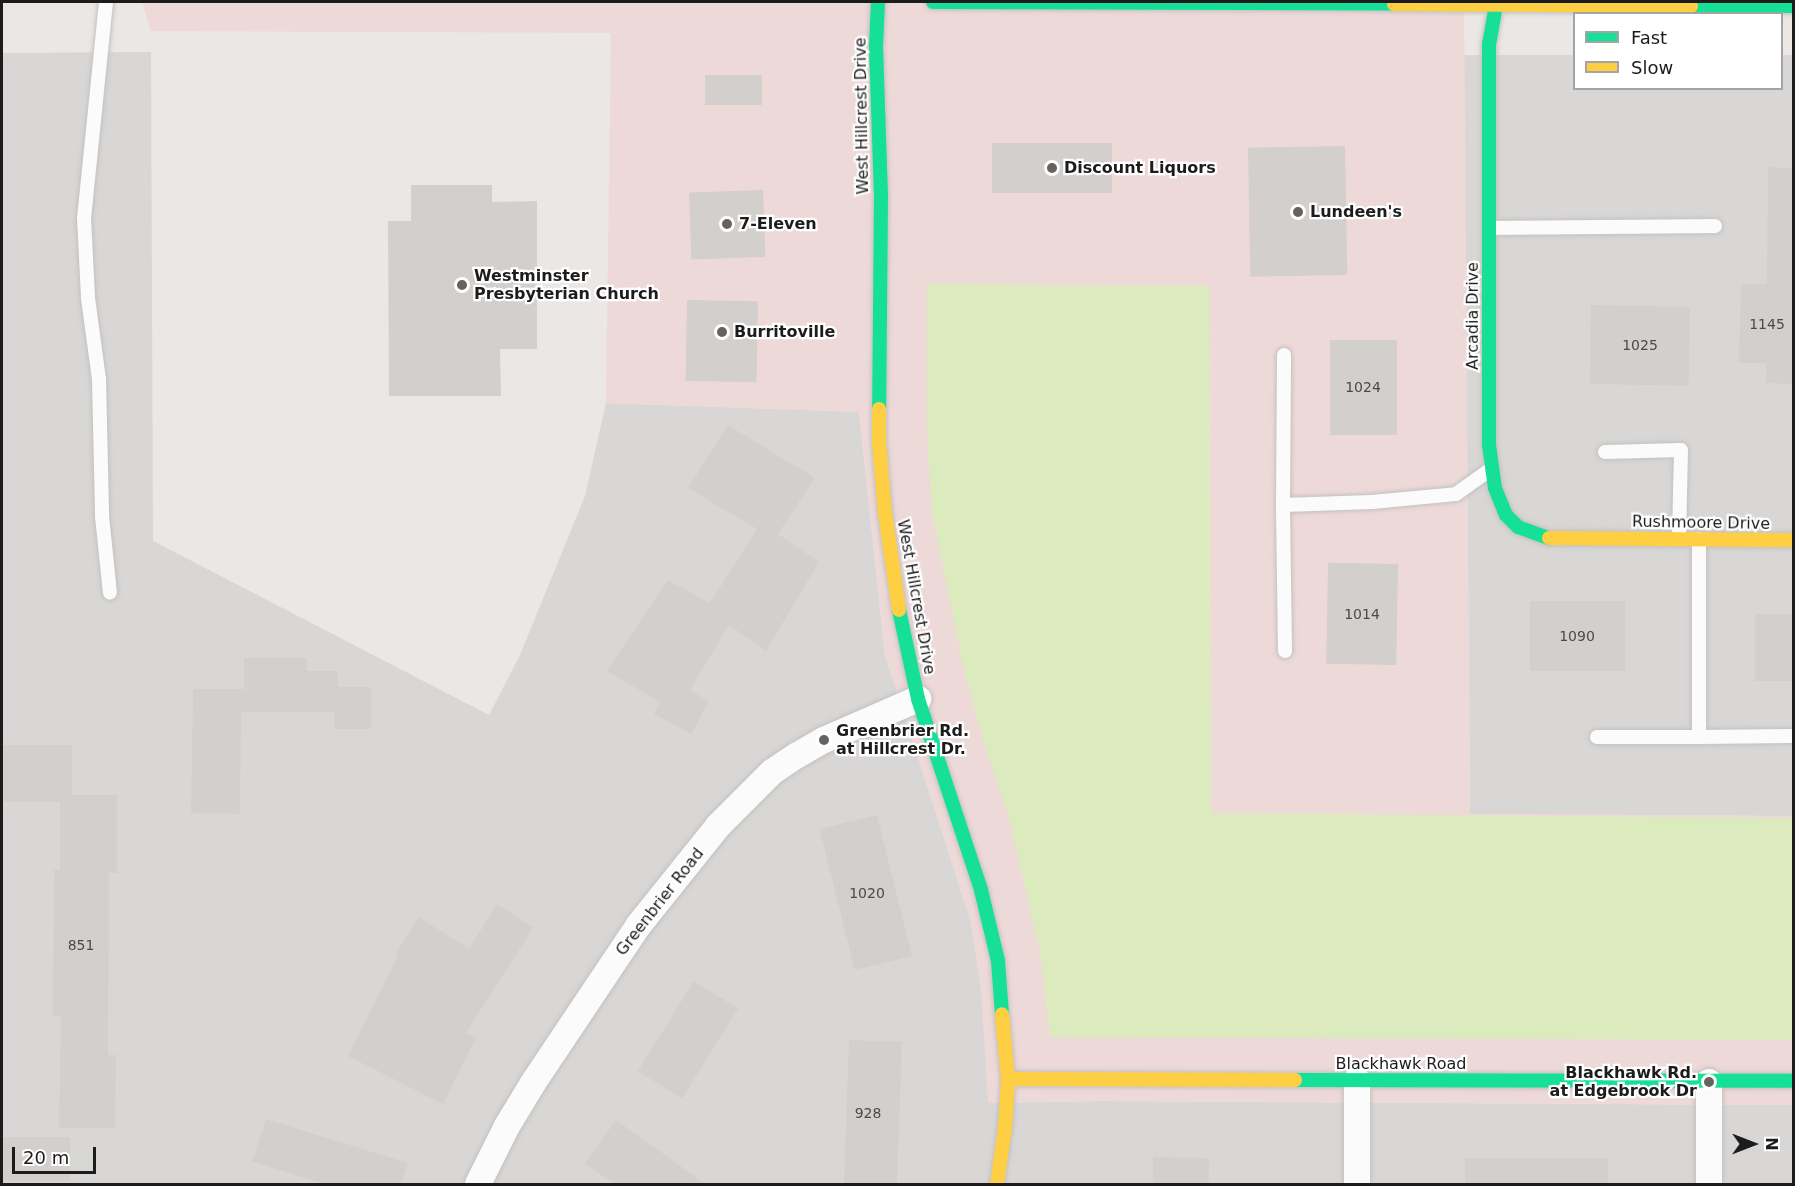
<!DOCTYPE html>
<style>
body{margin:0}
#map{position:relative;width:1795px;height:1186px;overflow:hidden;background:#eae7e4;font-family:"DejaVu Sans",sans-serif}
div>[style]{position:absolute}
.residential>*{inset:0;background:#d9d7d6}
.commercial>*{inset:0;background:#eed9d9}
.grass>*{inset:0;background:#dcebbe}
.building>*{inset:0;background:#d3cfcc;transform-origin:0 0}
.roads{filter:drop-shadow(0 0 2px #c3c2c0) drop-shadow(0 0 2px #c3c2c0)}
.lane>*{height:14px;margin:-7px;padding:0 7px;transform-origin:7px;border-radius:7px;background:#fcfbfb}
.street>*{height:26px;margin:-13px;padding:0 13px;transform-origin:13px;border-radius:13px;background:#fcfbfb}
.fast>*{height:14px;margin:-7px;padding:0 7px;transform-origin:7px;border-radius:7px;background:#16e098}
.slow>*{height:14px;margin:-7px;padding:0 7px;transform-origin:7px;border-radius:7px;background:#ffcf43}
.dots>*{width:16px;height:16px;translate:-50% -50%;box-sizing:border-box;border:3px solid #fff;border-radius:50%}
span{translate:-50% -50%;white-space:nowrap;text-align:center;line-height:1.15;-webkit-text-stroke:4.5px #fff;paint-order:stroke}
.number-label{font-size:14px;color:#4b4a49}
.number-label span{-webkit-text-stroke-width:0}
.street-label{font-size:16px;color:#1c1c1c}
.poi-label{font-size:16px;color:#1c1c1c;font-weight:700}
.left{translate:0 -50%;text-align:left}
.right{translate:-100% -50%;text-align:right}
.frame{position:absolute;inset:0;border:3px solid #1c1c1c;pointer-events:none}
.legend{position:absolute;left:1573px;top:12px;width:210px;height:78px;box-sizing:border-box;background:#fff;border:2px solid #a4a4a4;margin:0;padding:8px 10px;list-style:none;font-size:18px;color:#1c1c1c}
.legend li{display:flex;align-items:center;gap:12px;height:30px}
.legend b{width:30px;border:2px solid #a4a4a4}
.north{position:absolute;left:1723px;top:1114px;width:60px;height:60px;-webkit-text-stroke:4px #fff;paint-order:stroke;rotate:90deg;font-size:16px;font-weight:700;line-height:24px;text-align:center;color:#1c1c1c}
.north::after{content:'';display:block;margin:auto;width:21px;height:27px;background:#1c1c1c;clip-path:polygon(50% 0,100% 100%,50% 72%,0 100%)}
.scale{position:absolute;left:12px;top:1147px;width:84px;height:27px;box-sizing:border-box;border:3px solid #1c1c1c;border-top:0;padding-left:8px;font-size:18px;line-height:21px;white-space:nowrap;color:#1c1c1c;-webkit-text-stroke:4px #fff;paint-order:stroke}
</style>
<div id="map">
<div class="residential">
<div style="clip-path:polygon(151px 52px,153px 541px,489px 715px,520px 655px,585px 496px,606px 403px,859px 412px,885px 655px,971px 922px,981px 989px,989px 1103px,1103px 1101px,1793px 1105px,1793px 1184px,2px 1184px,2px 53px)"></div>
<div style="clip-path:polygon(1464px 55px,1574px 55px,1574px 88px,1782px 88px,1782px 55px,1793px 55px,1793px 816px,1470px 814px)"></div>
</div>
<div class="commercial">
<div style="clip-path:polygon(142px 2px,1464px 2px,1470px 814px,1793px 816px,1793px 1105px,1103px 1101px,988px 1103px,981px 989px,971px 922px,885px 655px,859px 412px,606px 403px,611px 33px,151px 31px)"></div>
</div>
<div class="grass">
<div style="clip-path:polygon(927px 284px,1209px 286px,1211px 813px,1793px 818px,1793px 1040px,1050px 1037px,1040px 952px,1008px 814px,984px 743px,964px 670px,932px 511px,927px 434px)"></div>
</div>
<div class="building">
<div style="left:705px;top:75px;width:57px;height:30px"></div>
<div style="left:1112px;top:143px;width:50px;height:120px;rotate:90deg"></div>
<div style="left:1345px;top:146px;width:129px;height:97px;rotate:89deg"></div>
<div style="clip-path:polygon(1768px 167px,1794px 168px,1794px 384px,1766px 383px,1766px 363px,1739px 363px,1741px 284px,1767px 284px)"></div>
<div style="clip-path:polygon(411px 185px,492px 185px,492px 202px,537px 201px,537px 349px,500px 349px,501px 396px,389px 396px,388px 221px,411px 221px)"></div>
<div style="left:763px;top:190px;width:67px;height:74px;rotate:88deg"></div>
<div style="left:687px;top:300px;width:71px;height:81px;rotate:1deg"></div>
<div style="left:1591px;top:305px;width:99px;height:79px;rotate:1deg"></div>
<div style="left:1330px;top:340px;width:67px;height:95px"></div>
<div style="clip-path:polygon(728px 425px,815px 478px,778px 534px,819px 562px,766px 651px,729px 625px,690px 690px,709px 701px,691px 734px,654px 714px,660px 702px,607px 671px,668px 580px,710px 603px,757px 529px,688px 488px)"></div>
<div style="left:1398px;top:564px;width:101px;height:70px;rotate:91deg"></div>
<div style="left:1530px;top:601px;width:95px;height:70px"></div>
<div style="left:1755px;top:614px;width:39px;height:67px"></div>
<div style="clip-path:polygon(244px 658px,307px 658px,307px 671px,338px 671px,338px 687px,371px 687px,371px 729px,334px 729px,334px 712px,241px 712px,240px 814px,191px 813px,193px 689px,244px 689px)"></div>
<div style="clip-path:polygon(2px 745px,72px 745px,72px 795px,117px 795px,117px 873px,109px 873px,108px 1055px,116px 1055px,115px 1128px,59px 1128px,61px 1016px,53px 1016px,54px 870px,60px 870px,60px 802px,2px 802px)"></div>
<div style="left:877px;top:815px;width:145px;height:59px;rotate:76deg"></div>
<div style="clip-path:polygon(497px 904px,533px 928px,466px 1033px,476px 1038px,443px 1104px,348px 1056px,398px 955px,396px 953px,419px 917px,469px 949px)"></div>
<div style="left:694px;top:981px;width:52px;height:106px;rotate:32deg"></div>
<div style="left:849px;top:1040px;width:53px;height:146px;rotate:2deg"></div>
<div style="clip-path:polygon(266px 1119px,408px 1163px,401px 1185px,327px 1185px,252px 1161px)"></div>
<div style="clip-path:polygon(616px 1120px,707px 1185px,615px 1185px,585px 1163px)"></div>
<div style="left:2px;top:1137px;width:68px;height:44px"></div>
<div style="left:1153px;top:1157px;width:56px;height:28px;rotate:1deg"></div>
<div style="left:1465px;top:1158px;width:143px;height:27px"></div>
</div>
<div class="roads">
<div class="lane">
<div style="left:106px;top:2px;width:217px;rotate:95.8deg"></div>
<div style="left:84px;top:218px;width:80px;rotate:87.1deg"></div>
<div style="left:88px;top:298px;width:82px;rotate:82.3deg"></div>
<div style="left:99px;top:379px;width:137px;rotate:88.7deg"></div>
<div style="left:102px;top:516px;width:77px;rotate:84.1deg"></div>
<div style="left:1489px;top:228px;width:226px;rotate:-0.5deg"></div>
<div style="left:1605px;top:452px;width:76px;rotate:-1.5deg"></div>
<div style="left:1681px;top:450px;width:89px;rotate:91.3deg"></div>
<div style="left:1283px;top:505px;width:150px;rotate:-89.6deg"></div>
<div style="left:1699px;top:539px;width:198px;rotate:90deg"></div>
<div style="left:1699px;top:737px;width:91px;rotate:-0.6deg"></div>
<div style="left:1285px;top:651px;width:146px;rotate:-90.8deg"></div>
<div style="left:1283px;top:505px;width:89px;rotate:-1.9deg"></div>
<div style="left:1372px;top:502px;width:84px;rotate:-5.4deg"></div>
<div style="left:1456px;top:494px;width:43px;rotate:-35.5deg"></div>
<div style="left:1597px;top:737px;width:102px"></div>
</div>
<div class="street">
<div style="left:1357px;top:1080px;width:104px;rotate:90deg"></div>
<div style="left:478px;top:1184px;width:65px;rotate:-63.4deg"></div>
<div style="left:507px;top:1126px;width:50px;rotate:-58.8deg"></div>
<div style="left:533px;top:1083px;width:189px;rotate:-56.2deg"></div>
<div style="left:638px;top:926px;width:128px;rotate:-51.3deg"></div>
<div style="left:718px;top:826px;width:76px;rotate:-45deg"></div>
<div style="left:772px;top:772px;width:29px;rotate:-34deg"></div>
<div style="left:796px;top:756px;width:32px;rotate:-30deg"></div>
<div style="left:824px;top:740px;width:103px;rotate:-23.6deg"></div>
<div style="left:1709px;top:1184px;width:102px;rotate:-90deg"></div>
</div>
<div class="fast">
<div style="left:878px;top:2px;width:44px;rotate:92.6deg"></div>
<div style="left:876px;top:46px;width:151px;rotate:88.1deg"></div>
<div style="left:881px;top:197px;width:212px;rotate:90.5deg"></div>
<div style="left:933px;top:2px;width:461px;rotate:0.2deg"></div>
<div style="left:1496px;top:5px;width:39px;rotate:100deg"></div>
<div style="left:1489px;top:43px;width:402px;rotate:90deg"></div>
<div style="left:1489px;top:445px;width:43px;rotate:82.1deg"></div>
<div style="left:1495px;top:488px;width:29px;rotate:68deg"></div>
<div style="left:1506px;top:515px;width:17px;rotate:45deg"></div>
<div style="left:1518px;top:527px;width:33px;rotate:20deg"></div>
<div style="left:1691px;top:6px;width:103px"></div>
<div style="left:899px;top:610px;width:91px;rotate:77.9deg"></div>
<div style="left:918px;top:699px;width:201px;rotate:71.7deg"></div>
<div style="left:981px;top:890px;width:73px;rotate:76.5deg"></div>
<div style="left:998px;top:961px;width:53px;rotate:85.7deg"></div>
<div style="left:1295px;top:1080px;width:499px;rotate:0.1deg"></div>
</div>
<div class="slow">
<div style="left:1394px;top:4px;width:297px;rotate:0.4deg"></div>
<div style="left:879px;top:409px;width:33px;rotate:90deg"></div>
<div style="left:879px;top:442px;width:71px;rotate:85.2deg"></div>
<div style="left:885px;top:513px;width:98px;rotate:81.8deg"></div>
<div style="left:1549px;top:538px;width:245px;rotate:0.5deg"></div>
<div style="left:1008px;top:1079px;width:287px;rotate:0.2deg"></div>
<div style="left:997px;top:1184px;width:57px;rotate:-81.9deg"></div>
<div style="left:1005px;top:1128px;width:49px;rotate:-86.5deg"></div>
<div style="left:1008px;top:1079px;width:65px;rotate:-95.3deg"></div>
</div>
</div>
<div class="dots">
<div style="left:1052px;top:168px;background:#646362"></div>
<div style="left:1298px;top:212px;background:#646362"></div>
<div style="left:727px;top:224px;background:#646362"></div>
<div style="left:462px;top:285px;background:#646362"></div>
<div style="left:722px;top:332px;background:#646362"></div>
<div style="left:824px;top:740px;background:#646362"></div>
<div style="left:1709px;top:1082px;background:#646362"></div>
</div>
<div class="number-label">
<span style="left:1767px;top:324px">1145</span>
<span style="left:1640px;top:345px">1025</span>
<span style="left:1363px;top:387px">1024</span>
<span style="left:1362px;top:614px">1014</span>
<span style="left:1577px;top:636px">1090</span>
<span style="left:867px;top:893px">1020</span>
<span style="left:81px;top:945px">851</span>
<span style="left:868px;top:1113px">928</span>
</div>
<div class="street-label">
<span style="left:862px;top:116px;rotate:-91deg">West Hillcrest Drive</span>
<span style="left:1473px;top:316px;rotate:-90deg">Arcadia Drive</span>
<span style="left:1701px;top:523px;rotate:1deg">Rushmoore Drive</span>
<span style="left:916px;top:597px;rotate:80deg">West Hillcrest Drive</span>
<span style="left:660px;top:902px;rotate:-52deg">Greenbrier Road</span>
<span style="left:1401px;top:1064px">Blackhawk Road</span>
</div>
<div class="poi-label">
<span class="left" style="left:1064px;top:168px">Discount Liquors</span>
<span class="left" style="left:1310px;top:212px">Lundeen's</span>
<span class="left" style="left:739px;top:224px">7-Eleven</span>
<span class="left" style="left:474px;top:285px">Westminster<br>Presbyterian Church</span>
<span class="left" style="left:734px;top:332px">Burritoville</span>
<span class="left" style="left:836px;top:740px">Greenbrier Rd.<br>at Hillcrest Dr.</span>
<span class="right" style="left:1697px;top:1082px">Blackhawk Rd.<br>at Edgebrook Dr</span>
</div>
<div class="frame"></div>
<ul class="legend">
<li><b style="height:8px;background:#16e098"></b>Fast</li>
<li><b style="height:8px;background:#ffcf43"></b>Slow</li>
</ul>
<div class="north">N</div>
<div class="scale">20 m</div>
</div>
